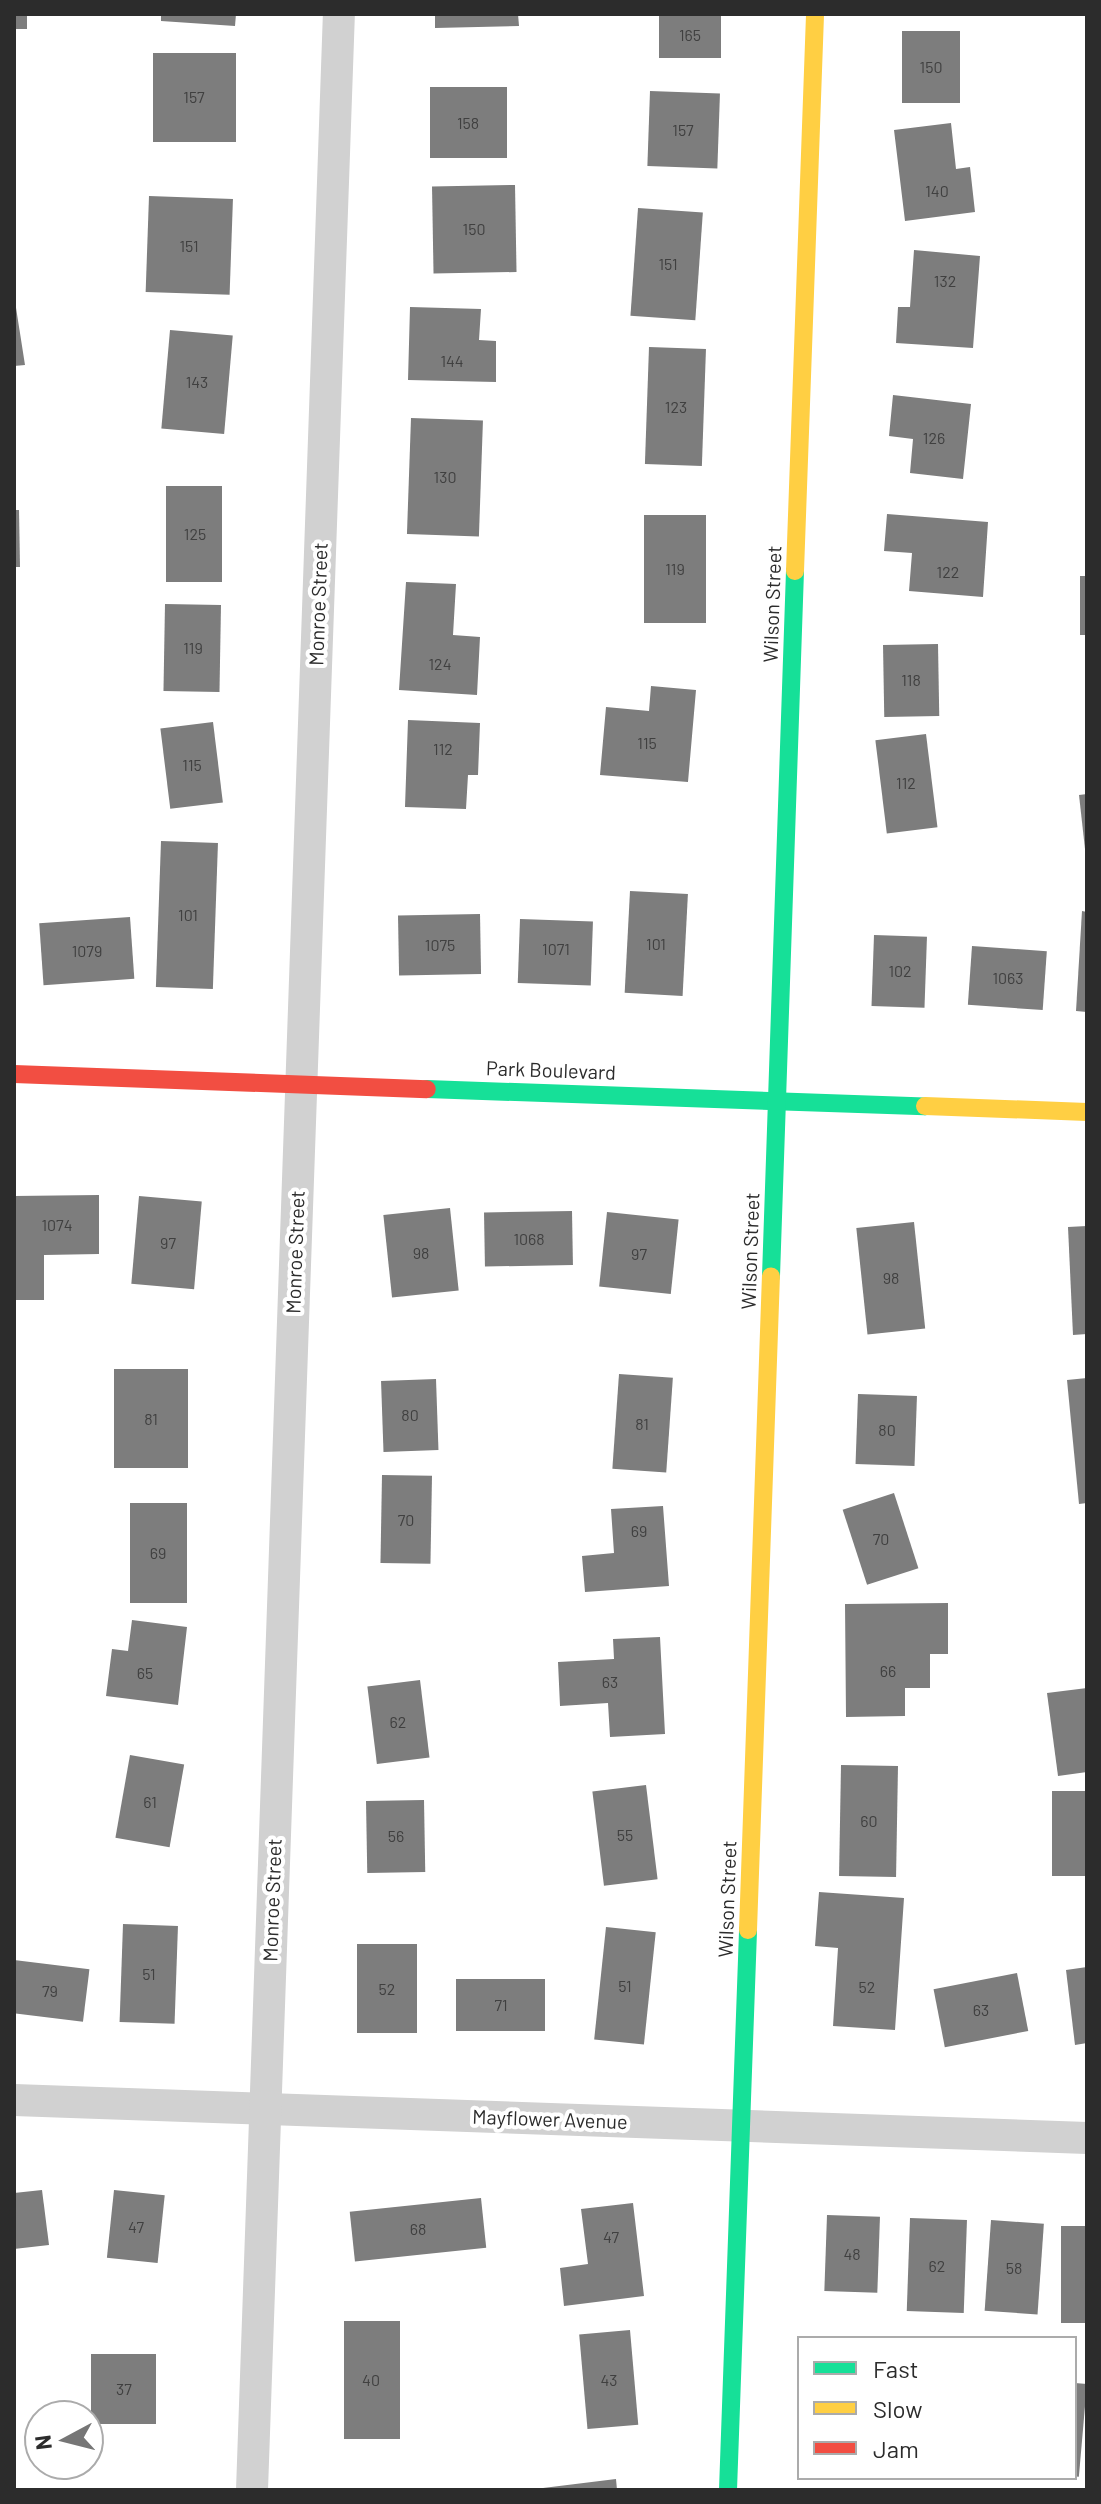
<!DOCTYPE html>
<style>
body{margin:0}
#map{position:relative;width:1101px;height:2504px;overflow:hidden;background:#fff;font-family:Barlow,sans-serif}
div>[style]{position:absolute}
.building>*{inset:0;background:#7d7d7d;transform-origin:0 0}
.street>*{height:32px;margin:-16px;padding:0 16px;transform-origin:16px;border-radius:16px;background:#d1d1d1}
.fast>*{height:18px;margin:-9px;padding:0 9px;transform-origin:9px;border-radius:9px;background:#16e098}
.slow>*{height:18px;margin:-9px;padding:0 9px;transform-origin:9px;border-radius:9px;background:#ffcf43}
.jam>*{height:18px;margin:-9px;padding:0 9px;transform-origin:9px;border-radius:9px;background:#f24e42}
span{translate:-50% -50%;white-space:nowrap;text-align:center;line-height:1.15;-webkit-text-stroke:8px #fff;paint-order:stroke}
.number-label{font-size:16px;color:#404040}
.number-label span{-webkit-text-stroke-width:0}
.street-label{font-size:20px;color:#2c2c2c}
.frame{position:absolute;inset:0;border:16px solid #2c2c2c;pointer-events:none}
.legend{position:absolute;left:797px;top:2336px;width:280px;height:144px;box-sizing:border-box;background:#fff;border:2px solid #ababab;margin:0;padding:10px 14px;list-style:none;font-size:24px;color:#2c2c2c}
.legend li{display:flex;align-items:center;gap:16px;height:40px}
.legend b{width:40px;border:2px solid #ababab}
.north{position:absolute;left:24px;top:2400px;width:80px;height:80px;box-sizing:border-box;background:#fff;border:2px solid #ababab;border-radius:50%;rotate:263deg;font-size:22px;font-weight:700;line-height:32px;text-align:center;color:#2c2c2c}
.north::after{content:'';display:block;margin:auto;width:28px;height:36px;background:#767676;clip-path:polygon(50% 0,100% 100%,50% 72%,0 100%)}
</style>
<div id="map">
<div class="building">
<div style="left:14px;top:14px;width:13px;height:15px"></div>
<div style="clip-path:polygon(161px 14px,236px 14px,235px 26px,161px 21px)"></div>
<div style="clip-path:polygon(435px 14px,518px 14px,519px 26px,435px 28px)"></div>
<div style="left:659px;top:14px;width:62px;height:44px"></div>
<div style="left:960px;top:31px;width:72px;height:58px;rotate:90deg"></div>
<div style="left:153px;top:53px;width:83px;height:89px"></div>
<div style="left:507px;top:87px;width:71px;height:77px;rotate:90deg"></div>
<div style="left:650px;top:91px;width:70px;height:75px;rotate:2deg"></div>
<div style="clip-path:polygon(951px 123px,956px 169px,970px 167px,975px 212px,905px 221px,894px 130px)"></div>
<div style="left:515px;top:185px;width:87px;height:83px;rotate:89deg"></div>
<div style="left:149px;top:196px;width:84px;height:96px;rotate:2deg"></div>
<div style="left:638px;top:208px;width:65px;height:108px;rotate:4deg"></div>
<div style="clip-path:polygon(914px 250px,980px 256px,973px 348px,896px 343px,898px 307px,910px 307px)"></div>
<div style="clip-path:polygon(14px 295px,25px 365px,14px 366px)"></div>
<div style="clip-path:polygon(410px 307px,481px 309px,479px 340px,496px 341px,496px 382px,408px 380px)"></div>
<div style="left:170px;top:330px;width:63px;height:99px;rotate:5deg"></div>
<div style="left:649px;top:347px;width:57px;height:117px;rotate:2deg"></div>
<div style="clip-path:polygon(893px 395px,971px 404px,963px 479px,910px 473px,913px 439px,889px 436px)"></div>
<div style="left:411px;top:418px;width:72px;height:116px;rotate:2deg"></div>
<div style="left:166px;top:486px;width:56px;height:96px"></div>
<div style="clip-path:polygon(14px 510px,19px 510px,20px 567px,14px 567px)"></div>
<div style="clip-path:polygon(887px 514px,988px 522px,983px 597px,909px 591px,912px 553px,884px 551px)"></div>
<div style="left:644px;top:515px;width:62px;height:108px"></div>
<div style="left:1080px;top:576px;width:7px;height:59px"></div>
<div style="clip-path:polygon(406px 582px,456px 584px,453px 635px,480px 637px,477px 695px,399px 690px)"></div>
<div style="left:165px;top:604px;width:56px;height:87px;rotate:1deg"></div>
<div style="left:938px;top:644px;width:72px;height:55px;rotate:89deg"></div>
<div style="clip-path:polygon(651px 686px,696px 690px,688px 782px,600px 775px,606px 707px,649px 711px)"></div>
<div style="clip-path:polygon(408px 720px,480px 723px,478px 775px,468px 775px,466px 809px,405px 807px)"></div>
<div style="left:213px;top:722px;width:81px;height:53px;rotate:83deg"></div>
<div style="left:926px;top:734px;width:94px;height:51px;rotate:83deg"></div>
<div style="clip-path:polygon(1087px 794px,1087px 848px,1085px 849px,1079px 795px)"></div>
<div style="left:161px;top:841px;width:57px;height:146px;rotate:2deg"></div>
<div style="left:630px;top:891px;width:58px;height:102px;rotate:3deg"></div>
<div style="clip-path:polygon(1082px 911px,1087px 912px,1087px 1012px,1076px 1011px)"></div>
<div style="left:480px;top:914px;width:60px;height:82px;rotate:89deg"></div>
<div style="left:130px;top:917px;width:62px;height:91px;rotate:86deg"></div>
<div style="left:520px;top:919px;width:73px;height:64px;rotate:2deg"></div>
<div style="left:874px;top:935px;width:53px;height:71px;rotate:2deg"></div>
<div style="left:972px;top:946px;width:75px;height:59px;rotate:4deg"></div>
<div style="clip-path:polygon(99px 1195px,99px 1254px,44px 1255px,44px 1300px,14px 1300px,14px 1196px)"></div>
<div style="left:139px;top:1196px;width:63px;height:88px;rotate:5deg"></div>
<div style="left:450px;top:1208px;width:83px;height:67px;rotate:84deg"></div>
<div style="left:572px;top:1211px;width:54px;height:88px;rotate:89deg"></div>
<div style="left:607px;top:1212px;width:72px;height:75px;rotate:6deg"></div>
<div style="left:914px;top:1222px;width:107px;height:58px;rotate:84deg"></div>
<div style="clip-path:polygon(1087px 1226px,1087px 1334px,1073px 1335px,1068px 1227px)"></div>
<div style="left:114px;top:1369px;width:74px;height:99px"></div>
<div style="left:619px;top:1374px;width:54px;height:95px;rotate:4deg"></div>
<div style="clip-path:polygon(1087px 1378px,1087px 1503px,1079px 1504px,1067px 1380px)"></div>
<div style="left:436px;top:1379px;width:71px;height:55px;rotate:88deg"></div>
<div style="left:858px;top:1394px;width:59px;height:70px;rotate:2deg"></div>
<div style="left:382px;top:1475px;width:50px;height:88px;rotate:1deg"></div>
<div style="left:894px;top:1493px;width:79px;height:54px;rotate:72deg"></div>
<div style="left:130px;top:1503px;width:57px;height:100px"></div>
<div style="clip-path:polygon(663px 1506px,669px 1586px,585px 1592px,582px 1556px,614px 1553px,611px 1509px)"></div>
<div style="clip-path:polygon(948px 1603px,948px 1654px,930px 1654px,930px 1688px,905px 1688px,905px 1716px,846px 1717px,845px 1604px)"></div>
<div style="clip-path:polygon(132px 1620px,187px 1627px,178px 1705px,106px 1696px,112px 1649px,128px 1651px)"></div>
<div style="clip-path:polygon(660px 1637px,665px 1734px,610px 1737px,608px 1703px,560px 1706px,558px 1662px,614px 1659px,613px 1639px)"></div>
<div style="left:420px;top:1680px;width:78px;height:53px;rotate:83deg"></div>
<div style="clip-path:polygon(1087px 1688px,1087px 1772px,1058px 1776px,1047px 1693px)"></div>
<div style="left:130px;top:1755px;width:55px;height:84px;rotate:10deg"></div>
<div style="left:841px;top:1765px;width:57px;height:111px;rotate:1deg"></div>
<div style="left:646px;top:1785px;width:95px;height:54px;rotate:83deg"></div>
<div style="left:1052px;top:1791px;width:35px;height:85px"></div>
<div style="left:424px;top:1800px;width:72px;height:58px;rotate:89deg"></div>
<div style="clip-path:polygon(819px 1892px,904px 1898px,895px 2030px,833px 2026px,838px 1948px,815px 1946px)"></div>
<div style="left:123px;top:1924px;width:55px;height:98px;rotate:2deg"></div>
<div style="left:606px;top:1927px;width:50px;height:113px;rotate:6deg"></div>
<div style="left:357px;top:1944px;width:60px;height:89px"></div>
<div style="left:14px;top:1960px;width:76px;height:53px;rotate:7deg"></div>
<div style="clip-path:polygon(1087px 1967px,1087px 2043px,1075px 2045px,1066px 1970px)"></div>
<div style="left:1017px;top:1973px;width:59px;height:85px;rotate:79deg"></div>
<div style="left:456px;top:1979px;width:89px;height:52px"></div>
<div style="clip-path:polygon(42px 2190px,49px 2245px,14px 2249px,14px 2193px)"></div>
<div style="left:114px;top:2190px;width:51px;height:68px;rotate:6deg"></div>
<div style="left:481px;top:2198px;width:50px;height:132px;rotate:84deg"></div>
<div style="clip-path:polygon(633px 2203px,644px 2296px,564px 2306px,560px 2268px,588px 2264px,581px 2209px)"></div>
<div style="left:827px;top:2215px;width:53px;height:76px;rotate:2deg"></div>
<div style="left:910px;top:2218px;width:57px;height:93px;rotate:2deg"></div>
<div style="left:991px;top:2220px;width:53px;height:91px;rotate:4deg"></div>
<div style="left:1061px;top:2226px;width:26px;height:97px"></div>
<div style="left:344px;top:2321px;width:56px;height:118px"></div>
<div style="left:630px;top:2330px;width:95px;height:51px;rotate:85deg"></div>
<div style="left:91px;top:2354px;width:65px;height:70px"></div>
<div style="left:1075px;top:2383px;width:12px;height:93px;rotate:5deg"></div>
<div style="clip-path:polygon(616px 2479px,617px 2490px,543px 2490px,543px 2488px)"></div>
</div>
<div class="street">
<div style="left:14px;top:2100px;width:1074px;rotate:2.03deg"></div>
<div style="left:252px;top:2490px;width:2478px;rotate:-87.99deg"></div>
</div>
<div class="fast">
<div style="left:427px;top:1089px;width:498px;rotate:2deg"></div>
<div style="left:771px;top:1276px;width:705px;rotate:-88.05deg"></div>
<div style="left:728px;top:2490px;width:560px;rotate:-87.95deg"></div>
</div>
<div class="slow">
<div style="left:795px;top:571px;width:557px;rotate:-87.94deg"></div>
<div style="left:925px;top:1106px;width:162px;rotate:2.1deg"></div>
<div style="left:748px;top:1930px;width:654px;rotate:-87.99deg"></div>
</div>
<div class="jam">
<div style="left:14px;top:1074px;width:413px;rotate:2.1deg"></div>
</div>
<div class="number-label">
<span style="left:690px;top:35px">165</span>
<span style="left:931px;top:67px">150</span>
<span style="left:194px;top:97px">157</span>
<span style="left:468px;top:123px">158</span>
<span style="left:683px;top:130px">157</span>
<span style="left:937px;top:191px">140</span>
<span style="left:474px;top:229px">150</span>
<span style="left:189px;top:246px">151</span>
<span style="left:668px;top:264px">151</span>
<span style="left:945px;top:281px">132</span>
<span style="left:452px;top:361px">144</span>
<span style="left:197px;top:382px">143</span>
<span style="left:676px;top:407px">123</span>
<span style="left:934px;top:438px">126</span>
<span style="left:445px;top:477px">130</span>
<span style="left:195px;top:534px">125</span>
<span style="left:675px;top:569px">119</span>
<span style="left:948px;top:572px">122</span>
<span style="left:193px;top:648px">119</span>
<span style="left:440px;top:664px">124</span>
<span style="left:911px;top:680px">118</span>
<span style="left:647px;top:743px">115</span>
<span style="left:443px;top:749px">112</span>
<span style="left:192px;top:765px">115</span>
<span style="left:906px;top:783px">112</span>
<span style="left:188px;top:915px">101</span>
<span style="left:656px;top:944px">101</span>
<span style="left:440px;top:945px">1075</span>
<span style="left:556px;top:949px">1071</span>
<span style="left:87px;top:951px">1079</span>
<span style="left:900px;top:971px">102</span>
<span style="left:1008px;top:978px">1063</span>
<span style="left:57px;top:1225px">1074</span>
<span style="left:529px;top:1239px">1068</span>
<span style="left:168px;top:1243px">97</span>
<span style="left:421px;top:1253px">98</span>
<span style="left:639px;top:1254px">97</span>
<span style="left:891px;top:1278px">98</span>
<span style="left:410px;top:1415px">80</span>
<span style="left:151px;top:1419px">81</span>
<span style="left:642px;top:1424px">81</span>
<span style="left:887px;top:1430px">80</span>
<span style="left:406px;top:1520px">70</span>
<span style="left:639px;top:1531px">69</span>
<span style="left:881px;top:1539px">70</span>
<span style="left:158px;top:1553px">69</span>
<span style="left:888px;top:1671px">66</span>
<span style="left:145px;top:1673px">65</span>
<span style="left:610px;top:1682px">63</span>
<span style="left:398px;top:1722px">62</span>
<span style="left:150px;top:1802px">61</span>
<span style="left:869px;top:1821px">60</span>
<span style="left:625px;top:1835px">55</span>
<span style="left:396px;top:1836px">56</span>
<span style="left:149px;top:1974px">51</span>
<span style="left:625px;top:1986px">51</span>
<span style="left:867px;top:1987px">52</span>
<span style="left:387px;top:1989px">52</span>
<span style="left:50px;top:1991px">79</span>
<span style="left:501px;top:2005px">71</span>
<span style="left:981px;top:2010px">63</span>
<span style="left:136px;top:2227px">47</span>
<span style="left:418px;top:2229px">68</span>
<span style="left:611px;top:2237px">47</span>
<span style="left:852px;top:2254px">48</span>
<span style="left:937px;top:2266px">62</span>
<span style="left:1014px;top:2268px">58</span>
<span style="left:371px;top:2380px">40</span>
<span style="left:609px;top:2380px">43</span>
<span style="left:124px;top:2389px">37</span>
</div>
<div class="street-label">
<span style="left:318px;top:604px;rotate:-88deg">Monroe Street</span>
<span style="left:772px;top:604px;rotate:-88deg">Wilson Street</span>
<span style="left:551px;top:1070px;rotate:2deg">Park Boulevard</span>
<span style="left:750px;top:1251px;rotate:-88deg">Wilson Street</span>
<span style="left:295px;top:1252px;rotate:-88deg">Monroe Street</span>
<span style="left:727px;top:1899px;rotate:-88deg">Wilson Street</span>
<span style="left:272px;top:1900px;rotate:-88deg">Monroe Street</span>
<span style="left:550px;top:2119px;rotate:2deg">Mayflower Avenue</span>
</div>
<div class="frame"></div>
<ul class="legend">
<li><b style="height:10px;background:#16e098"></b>Fast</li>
<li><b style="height:10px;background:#ffcf43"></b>Slow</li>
<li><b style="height:10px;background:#f24e42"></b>Jam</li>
</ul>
<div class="north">N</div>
</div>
